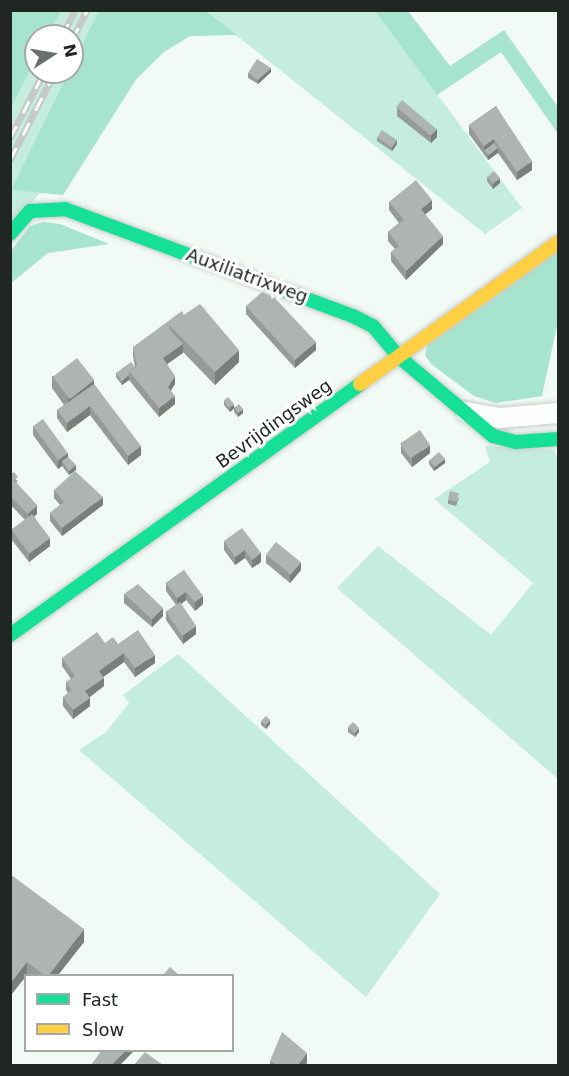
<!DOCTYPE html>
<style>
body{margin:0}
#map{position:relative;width:569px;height:1076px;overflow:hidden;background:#f2faf6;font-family:"DejaVu Sans",sans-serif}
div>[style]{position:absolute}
.green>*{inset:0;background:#c5edde}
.forest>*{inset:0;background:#a6e4ce}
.roads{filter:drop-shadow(0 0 2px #c7ccc9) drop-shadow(0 0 2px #c7ccc9)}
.street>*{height:20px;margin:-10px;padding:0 10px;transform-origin:10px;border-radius:10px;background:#fdfefe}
.fast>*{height:14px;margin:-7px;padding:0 7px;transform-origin:7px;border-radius:7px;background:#16e098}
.slow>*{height:14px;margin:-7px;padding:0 7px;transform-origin:7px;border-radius:7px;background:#ffcf43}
.rail>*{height:7px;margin-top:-3.5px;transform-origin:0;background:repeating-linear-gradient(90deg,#fff 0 14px,#c6c9c7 0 28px);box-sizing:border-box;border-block:2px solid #c6c9c7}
.wall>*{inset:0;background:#969b98;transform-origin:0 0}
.shaded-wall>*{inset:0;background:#7a7e7c}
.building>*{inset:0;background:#aeb4b1;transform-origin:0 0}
span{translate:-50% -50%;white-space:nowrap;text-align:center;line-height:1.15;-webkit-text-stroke:6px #fff;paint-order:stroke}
.street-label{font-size:18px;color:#202623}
.frame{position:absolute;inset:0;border:12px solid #202623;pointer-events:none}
.legend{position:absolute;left:24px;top:974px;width:210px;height:78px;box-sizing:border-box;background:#fff;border:2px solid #a6a8a7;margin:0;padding:8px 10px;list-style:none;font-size:18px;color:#202623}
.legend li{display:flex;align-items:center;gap:12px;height:30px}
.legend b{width:30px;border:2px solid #a6a8a7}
.north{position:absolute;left:24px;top:24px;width:60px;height:60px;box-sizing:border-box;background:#fff;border:2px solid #a6a8a7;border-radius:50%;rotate:78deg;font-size:16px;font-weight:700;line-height:24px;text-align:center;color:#202623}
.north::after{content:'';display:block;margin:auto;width:21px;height:27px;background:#6a706d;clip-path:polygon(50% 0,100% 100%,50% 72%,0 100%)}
</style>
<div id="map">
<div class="green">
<div style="clip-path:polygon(evenodd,11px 11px,181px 11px,148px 66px,11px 227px,11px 11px,36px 36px,72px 36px,72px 72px,36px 72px,36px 36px)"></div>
<div style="clip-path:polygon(206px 11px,375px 11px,522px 208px,485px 234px)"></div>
<div style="clip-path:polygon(485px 446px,555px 450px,558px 462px,558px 779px,337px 588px,378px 546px,491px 635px,533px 583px,434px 499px,490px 462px)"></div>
<div style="clip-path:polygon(178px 654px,440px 894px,366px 997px,79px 750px,106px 732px,129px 703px,123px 695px)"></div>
</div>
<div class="forest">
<div style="clip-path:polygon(11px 10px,61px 11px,48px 36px,36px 36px,36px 58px,11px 108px)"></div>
<div style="clip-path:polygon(99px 10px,206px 11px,237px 35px,190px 36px,164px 52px,137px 78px,63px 195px,11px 190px)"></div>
<div style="clip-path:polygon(375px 11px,408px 11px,450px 66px,504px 30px,558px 107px,558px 134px,501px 52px,437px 95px)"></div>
<div style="clip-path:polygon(43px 222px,60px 224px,109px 244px,48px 253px,11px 283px,10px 252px,30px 226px)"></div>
<div style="clip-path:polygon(558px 249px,558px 321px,542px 396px,496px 403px,474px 396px,431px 364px,425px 355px,428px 344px)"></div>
</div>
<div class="roads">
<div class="street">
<div style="left:466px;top:412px;width:35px;rotate:10deg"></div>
<div style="left:500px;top:418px;width:58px;rotate:-4.9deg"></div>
</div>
<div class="fast">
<div style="left:10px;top:234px;width:30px;rotate:-49deg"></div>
<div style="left:30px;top:211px;width:35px;rotate:-3deg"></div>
<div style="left:65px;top:209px;width:307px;rotate:20.4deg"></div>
<div style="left:353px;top:316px;width:22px;rotate:27deg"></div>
<div style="left:373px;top:326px;width:39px;rotate:50deg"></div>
<div style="left:398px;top:356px;width:124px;rotate:40.1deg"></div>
<div style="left:493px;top:436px;width:24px;rotate:15deg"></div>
<div style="left:516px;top:442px;width:42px;rotate:-4.1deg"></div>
<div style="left:10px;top:635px;width:431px;rotate:-35.6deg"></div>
</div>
<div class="slow">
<div style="left:360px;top:384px;width:244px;rotate:-35.6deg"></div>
</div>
</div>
<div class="rail">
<div style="left:62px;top:36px;width:29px;rotate:-63deg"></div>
<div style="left:72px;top:40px;width:34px;rotate:-63deg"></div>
<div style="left:10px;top:138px;width:74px;rotate:-62.7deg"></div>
<div style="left:10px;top:160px;width:99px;rotate:-62.9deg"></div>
</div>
<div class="wall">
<div style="clip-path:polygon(271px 72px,258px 84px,248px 78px,248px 73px)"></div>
<div style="clip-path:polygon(496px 106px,532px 170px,517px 180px,498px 153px,488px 160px,469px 134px,469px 125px)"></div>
<div style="clip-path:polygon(397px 107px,437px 137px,431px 143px,397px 116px)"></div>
<div style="clip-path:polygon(377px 137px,397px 144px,392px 151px,377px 141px)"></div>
<div style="clip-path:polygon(487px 177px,500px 183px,493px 189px,487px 181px)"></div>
<div style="clip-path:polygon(389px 202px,432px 209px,425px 214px,443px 244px,406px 280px,391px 261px,391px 252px,395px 249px,388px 241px,388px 232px,399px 223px,389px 210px)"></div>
<div style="clip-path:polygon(246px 306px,316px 350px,295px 368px,246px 314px)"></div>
<div style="clip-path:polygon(184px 315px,239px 362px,215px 385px,183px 352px,167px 364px,175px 384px,171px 390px,175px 404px,159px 417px,129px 380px,122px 385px,116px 377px,116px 373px,135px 367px,133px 356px,133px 347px)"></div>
<div style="clip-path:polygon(52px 376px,94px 384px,141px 455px,128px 465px,90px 415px,67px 432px,57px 418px,57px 410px,64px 405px,52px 388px)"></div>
<div style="clip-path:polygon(224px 401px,234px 407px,243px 413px,238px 417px,234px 412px,234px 409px,230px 412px,224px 405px)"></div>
<div style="clip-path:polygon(33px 426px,68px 457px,76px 470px,69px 475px,62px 466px,58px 469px,33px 435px)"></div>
<div style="clip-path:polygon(401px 444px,430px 453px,412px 467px,401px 453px)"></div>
<div style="clip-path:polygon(429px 460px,445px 463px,434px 471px,429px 464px)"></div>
<div style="clip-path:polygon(10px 475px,18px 481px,16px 482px,37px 514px,34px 516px,50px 546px,29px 562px,11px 539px,11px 530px,25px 520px,10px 504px)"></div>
<div style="clip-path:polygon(54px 490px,103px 505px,62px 536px,50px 521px,50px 513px,60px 505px,54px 498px)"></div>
<div style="clip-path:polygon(459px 498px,456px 506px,448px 504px,448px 500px)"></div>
<div style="clip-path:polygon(224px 541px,261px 553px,261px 562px,252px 568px,245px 558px,235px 565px,224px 550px)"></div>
<div style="clip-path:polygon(266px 555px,301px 570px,290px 583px,266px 563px)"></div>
<div style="clip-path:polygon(184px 570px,203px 604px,195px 611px,186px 600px,181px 604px,196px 634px,183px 644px,166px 620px,166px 612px,176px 605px,166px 591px,166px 583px)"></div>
<div style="clip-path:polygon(124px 594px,163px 616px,152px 627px,124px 603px)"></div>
<div style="clip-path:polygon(105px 643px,118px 644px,155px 663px,135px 677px,124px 662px,103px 677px,104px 686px,90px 697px,90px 706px,73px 719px,63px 706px,63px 697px,68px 693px,66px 690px,66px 682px,71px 679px,62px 666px,62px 658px)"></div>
<div style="clip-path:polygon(261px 721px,270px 724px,266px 729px,261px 725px)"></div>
<div style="clip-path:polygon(348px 727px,359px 732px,355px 737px,348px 732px)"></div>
<div style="clip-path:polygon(10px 874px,84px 942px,58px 975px,27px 975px,10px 996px)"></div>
<div style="left:270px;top:1061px;width:37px;height:4px"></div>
</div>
<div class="shaded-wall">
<div style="clip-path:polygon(271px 68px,271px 72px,258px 84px,258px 80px)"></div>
<div style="clip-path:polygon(437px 129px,437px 137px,431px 143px,431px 135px)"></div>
<div style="clip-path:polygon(494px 139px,494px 147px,484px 150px,484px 146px)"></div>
<div style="clip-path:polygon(397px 140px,397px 144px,392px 151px,392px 147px)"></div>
<div style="clip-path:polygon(498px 148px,498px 153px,488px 160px,488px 155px)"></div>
<div style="clip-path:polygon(532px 161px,532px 170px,517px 180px,517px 172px)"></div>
<div style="clip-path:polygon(500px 178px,500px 183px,493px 189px,493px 184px)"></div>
<div style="clip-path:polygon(432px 200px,432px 209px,421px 218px,421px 209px)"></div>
<div style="clip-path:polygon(443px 236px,443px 244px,406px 280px,406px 271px)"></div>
<div style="clip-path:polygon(316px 342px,316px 350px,295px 368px,295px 360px)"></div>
<div style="clip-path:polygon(183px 344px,183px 353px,163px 367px,163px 358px)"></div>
<div style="clip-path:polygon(239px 350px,239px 362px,215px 385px,215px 372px)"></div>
<div style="clip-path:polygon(129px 375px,129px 380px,122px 385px,122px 381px)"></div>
<div style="clip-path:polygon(175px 376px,175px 384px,168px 395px,168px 387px)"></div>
<div style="clip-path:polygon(94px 380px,94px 392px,68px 411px,68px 399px)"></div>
<div style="clip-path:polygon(175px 396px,175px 404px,159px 417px,159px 408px)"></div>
<div style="clip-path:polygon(234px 404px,234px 408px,230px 412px,230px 408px)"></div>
<div style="clip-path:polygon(90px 406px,90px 415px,67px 432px,67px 423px)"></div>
<div style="clip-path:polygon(243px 409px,243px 413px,238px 417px,238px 413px)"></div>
<div style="clip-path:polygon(430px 445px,430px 453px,412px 467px,412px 458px)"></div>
<div style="clip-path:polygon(141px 446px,141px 455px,128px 465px,128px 456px)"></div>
<div style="clip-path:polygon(68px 453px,68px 461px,62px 461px,62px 466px,58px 469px,58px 461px)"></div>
<div style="clip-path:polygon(445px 459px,445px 463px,434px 471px,434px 467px)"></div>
<div style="clip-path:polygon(76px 465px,76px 470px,69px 475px,69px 471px)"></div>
<div style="clip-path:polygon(103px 497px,103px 505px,62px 536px,62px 528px)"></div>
<div style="clip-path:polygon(37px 505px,37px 514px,28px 522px,28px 514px)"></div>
<div style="clip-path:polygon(50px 538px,50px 546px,29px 562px,29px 554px)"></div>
<div style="clip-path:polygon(245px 550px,245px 558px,235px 565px,235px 557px)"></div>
<div style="clip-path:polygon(261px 553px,261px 562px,252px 568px,252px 560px)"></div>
<div style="clip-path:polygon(301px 562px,301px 570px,290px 583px,290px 575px)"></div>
<div style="clip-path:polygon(186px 592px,186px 600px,177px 607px,177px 598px)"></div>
<div style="clip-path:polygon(203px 596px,203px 604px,195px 611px,195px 602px)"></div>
<div style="clip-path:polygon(163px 608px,163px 616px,152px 627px,152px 619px)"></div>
<div style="clip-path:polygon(196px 626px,196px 634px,183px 644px,183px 636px)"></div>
<div style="clip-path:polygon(124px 653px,124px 662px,99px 680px,99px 671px)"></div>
<div style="clip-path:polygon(155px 655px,155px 663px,135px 677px,135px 668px)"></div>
<div style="clip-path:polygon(104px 678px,104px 686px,85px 700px,85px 691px)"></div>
<div style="clip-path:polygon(90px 698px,90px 706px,73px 719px,73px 710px)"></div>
<div style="clip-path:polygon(270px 720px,270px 724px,266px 729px,266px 725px)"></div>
<div style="clip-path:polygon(359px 728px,359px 732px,355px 737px,355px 733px)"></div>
<div style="clip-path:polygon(84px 929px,84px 942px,58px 975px,49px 975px)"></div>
<div style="clip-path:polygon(27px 962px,27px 975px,10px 996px,10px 984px)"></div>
<div style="clip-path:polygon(126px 1050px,135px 1050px,120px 1065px,111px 1065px)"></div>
<div style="clip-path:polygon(307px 1053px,307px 1061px,304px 1065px,298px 1065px)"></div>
</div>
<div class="building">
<div style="clip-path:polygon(257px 59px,271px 68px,258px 80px,248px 73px)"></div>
<div style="left:402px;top:100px;width:45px;height:9px;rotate:40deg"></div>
<div style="clip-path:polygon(496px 106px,532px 161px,517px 172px,494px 139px,484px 146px,469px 125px)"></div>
<div style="left:382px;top:130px;width:18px;height:9px;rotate:34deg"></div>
<div style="left:494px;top:143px;width:6px;height:12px;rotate:51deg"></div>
<div style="left:494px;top:171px;width:9px;height:9px;rotate:49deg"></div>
<div style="clip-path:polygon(416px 180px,432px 200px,421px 209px,443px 236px,406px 271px,391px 252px,399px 246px,388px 232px,404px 220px,389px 202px)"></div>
<div style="clip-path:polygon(262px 292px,274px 297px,316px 342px,295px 360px,246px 306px)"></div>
<div style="clip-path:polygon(200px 304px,239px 350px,215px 372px,169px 325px)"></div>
<div style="clip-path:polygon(182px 311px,184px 315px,169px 325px,169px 329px,183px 344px,163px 358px,175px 376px,168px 387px,175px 396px,159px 408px,129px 371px,137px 366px,133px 347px)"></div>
<div style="left:77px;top:358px;width:28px;height:31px;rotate:52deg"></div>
<div style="clip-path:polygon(131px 362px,135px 367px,129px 371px,129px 375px,122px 381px,116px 373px)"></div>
<div style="clip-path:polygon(94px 384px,141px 446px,128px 456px,90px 406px,67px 423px,57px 410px)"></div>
<div style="left:228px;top:397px;width:9px;height:6px;rotate:49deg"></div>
<div style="left:239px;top:404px;width:6px;height:6px;rotate:51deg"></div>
<div style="left:43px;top:419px;width:42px;height:12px;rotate:54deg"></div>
<div style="left:420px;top:430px;width:18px;height:24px;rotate:56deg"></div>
<div style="left:439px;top:452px;width:9px;height:13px;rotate:49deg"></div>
<div style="clip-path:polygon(68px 457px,76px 465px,69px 471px,62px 461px)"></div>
<div style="clip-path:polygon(75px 471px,103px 497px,62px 528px,50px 513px,64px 502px,54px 490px)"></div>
<div style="clip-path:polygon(14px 472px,18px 477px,14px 480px,13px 479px,11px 480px,10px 475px)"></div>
<div style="clip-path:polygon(13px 479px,37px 505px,28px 514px,10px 496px,10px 481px)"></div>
<div style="left:450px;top:491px;width:9px;height:9px;rotate:13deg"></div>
<div style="left:32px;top:514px;width:30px;height:26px;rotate:53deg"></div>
<div style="clip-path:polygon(242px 528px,261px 553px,252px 560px,245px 550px,235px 557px,224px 541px)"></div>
<div style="left:276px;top:542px;width:32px;height:16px;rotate:39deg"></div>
<div style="clip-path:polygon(184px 570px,203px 596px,195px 602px,186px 592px,177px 598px,166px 583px)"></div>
<div style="clip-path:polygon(138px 584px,163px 608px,152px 619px,124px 594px)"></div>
<div style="left:180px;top:602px;width:29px;height:17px;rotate:56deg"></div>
<div style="clip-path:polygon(138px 630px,155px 655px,135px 668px,124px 653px,99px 671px,104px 678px,85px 691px,90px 698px,73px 710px,63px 697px,72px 690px,66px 682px,75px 676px,62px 658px,97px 632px,105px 643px,113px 637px,118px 644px)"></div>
<div style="clip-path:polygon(266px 716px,270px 720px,266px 725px,261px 721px)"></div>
<div style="clip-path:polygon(353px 722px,359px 728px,355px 733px,348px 727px)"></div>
<div style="clip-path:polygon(10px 874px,84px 929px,49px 975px,44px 975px,27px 962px,10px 984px)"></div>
<div style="clip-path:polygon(170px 967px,179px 975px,163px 975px)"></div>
<div style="clip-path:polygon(282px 1032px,307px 1053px,298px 1065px,277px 1065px,270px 1061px)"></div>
<div style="clip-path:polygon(102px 1050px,126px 1050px,111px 1065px,91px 1065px)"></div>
<div style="clip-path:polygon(145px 1052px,163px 1065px,134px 1065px)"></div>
</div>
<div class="street-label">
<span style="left:247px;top:276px;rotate:20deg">Auxiliatrixweg</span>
<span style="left:274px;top:424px;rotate:-36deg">Bevrijdingsweg</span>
</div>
<div class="frame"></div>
<ul class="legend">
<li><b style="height:8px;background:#16e098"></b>Fast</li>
<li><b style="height:8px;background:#ffcf43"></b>Slow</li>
</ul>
<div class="north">N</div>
</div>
